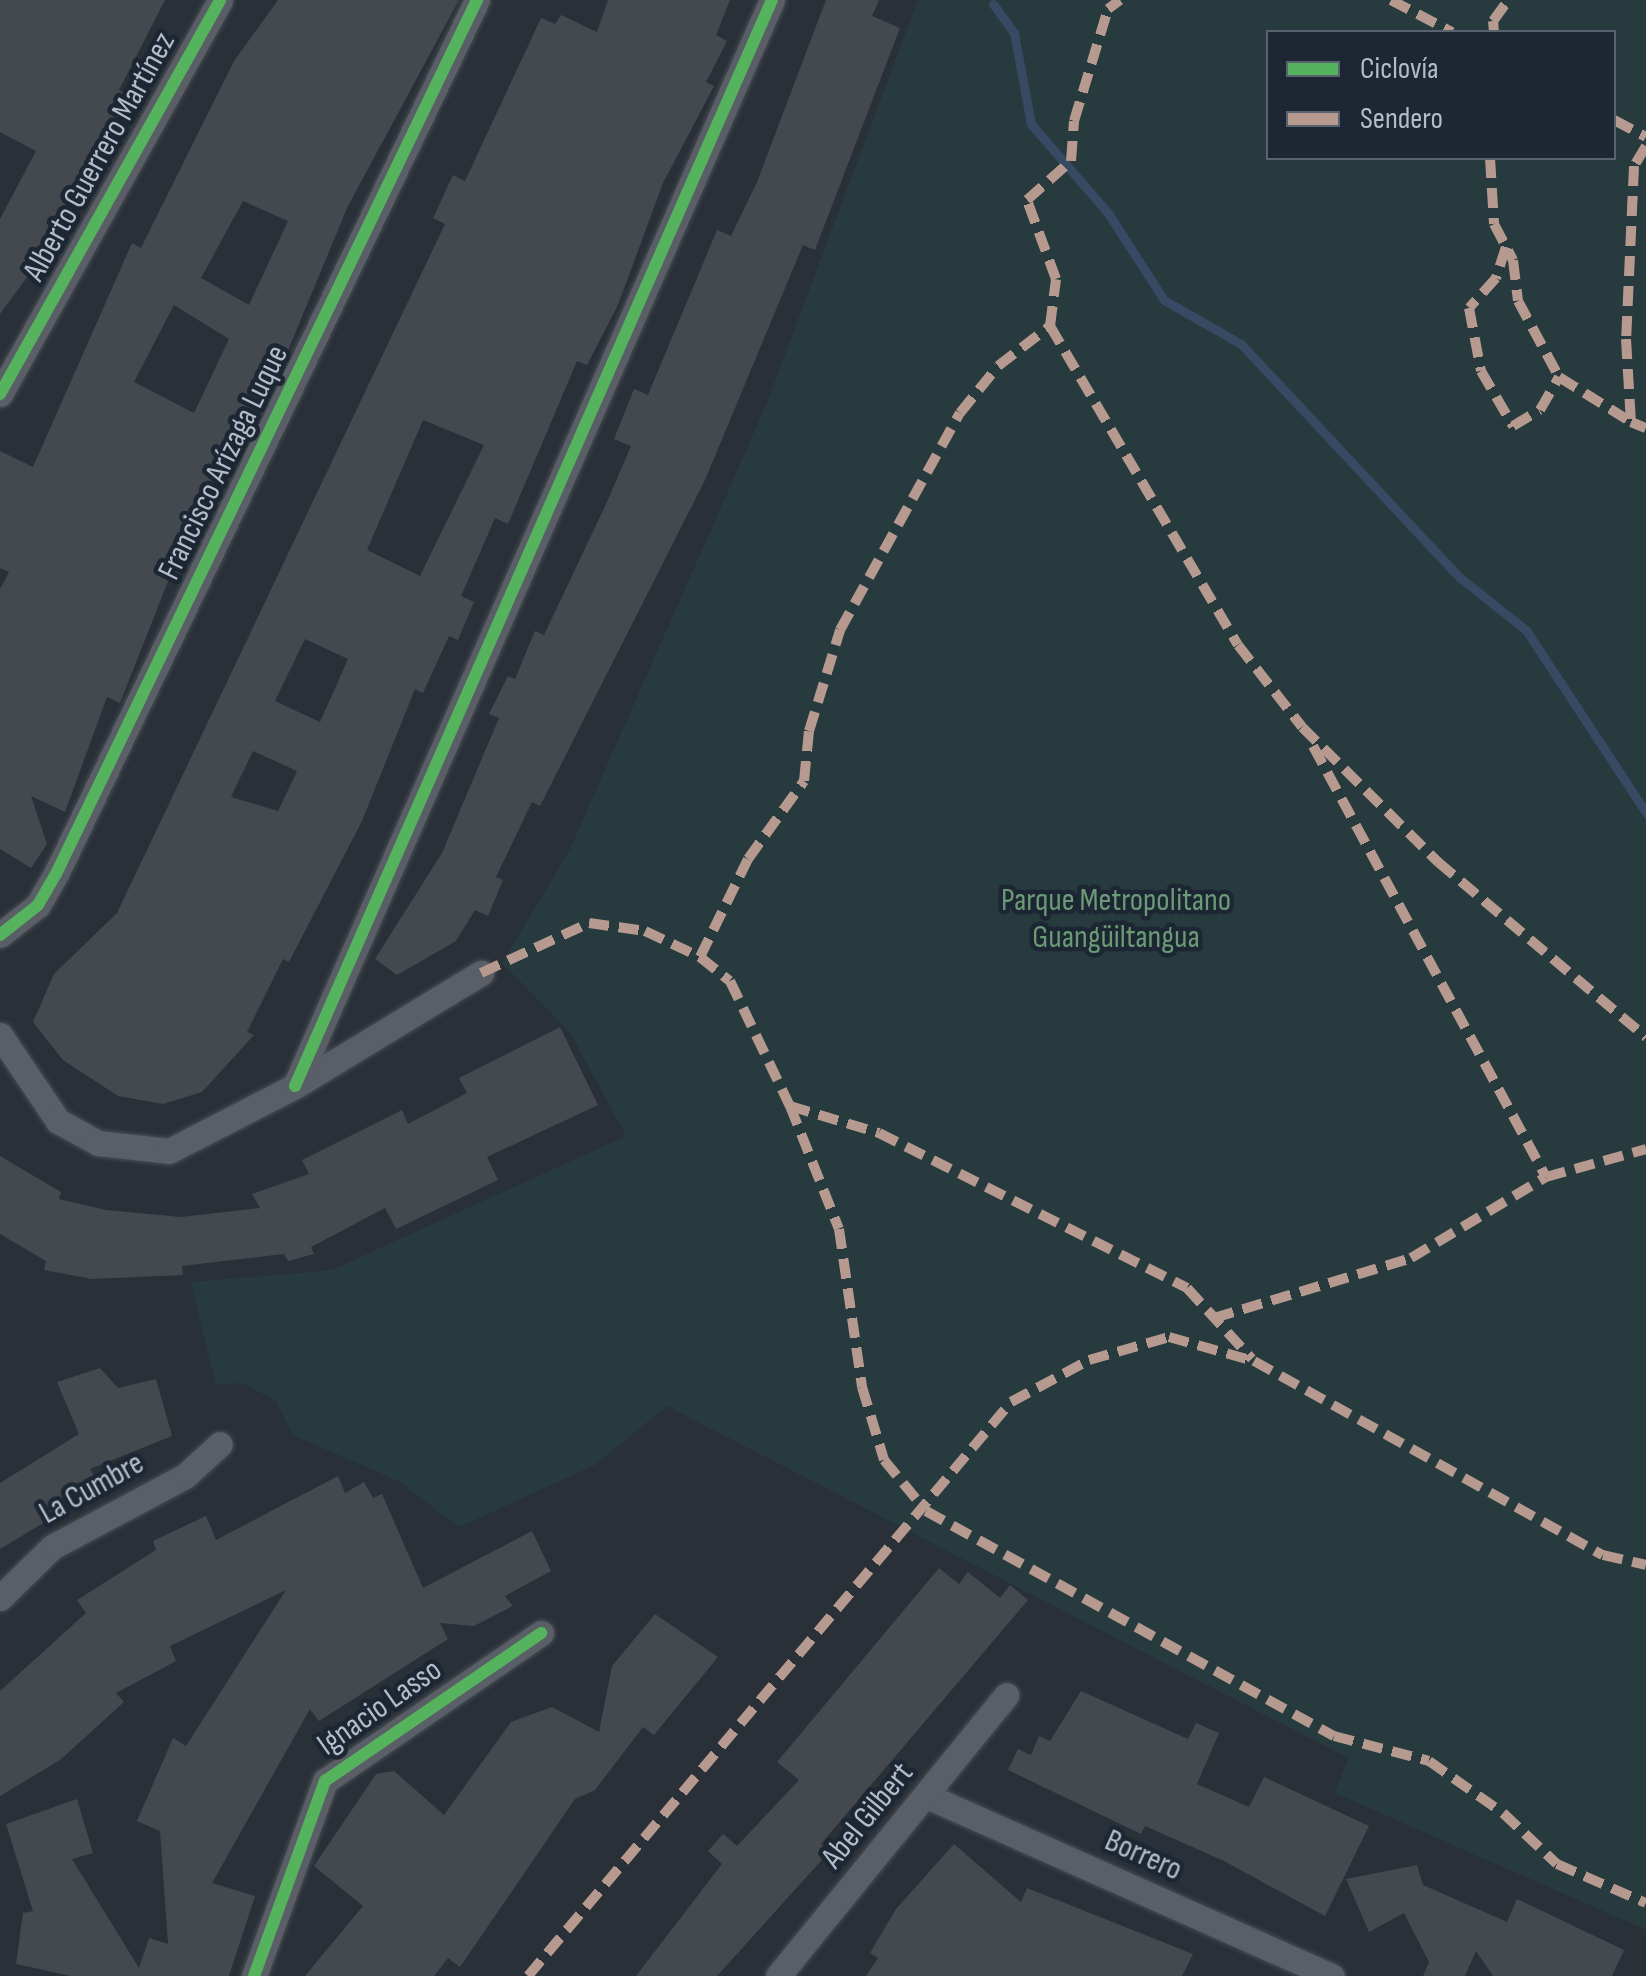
<!DOCTYPE html>
<meta charset="utf-8">
<style>
body{margin:0}
#map{position:relative;width:1646px;height:1976px;overflow:hidden;background:#2a3038;font-family:"Sofia Sans Condensed",sans-serif}
div>[style]{position:absolute}
.green>*{inset:0;background:#273a3e}
.stream>*{height:9px;margin:-4.5px;padding:0 4.5px;transform-origin:4.5px;border-radius:4.5px;background:#384963}
.building>*{inset:0;background:#444950}
.roads{filter:drop-shadow(0 0 2px #484c53) drop-shadow(0 0 2px #484c53)}
.street>*{height:25px;margin:-12.5px;padding:0 12.5px;transform-origin:12.5px;border-radius:12.5px;background:#5a5e66}
.quiet>*{height:10px;margin-top:-5px;transform-origin:0;background:repeating-linear-gradient(90deg,#b69a8f 0 20px,transparent 0 30px)}
.cycleway>*{height:12px;margin:-6px;padding:0 6px;transform-origin:6px;border-radius:6px;background:#56b35d}
span{translate:-50% -50%;white-space:nowrap;text-align:center;line-height:1.15;-webkit-text-stroke:9px #1d2633;paint-order:stroke}
.street-label{font-size:32px;color:#b4bcc9}
.park-label{font-size:32px;color:#6b9a76}
.legend{position:absolute;left:1266px;top:30px;width:350px;height:130px;box-sizing:border-box;background:#1d2633;border:2px solid #59626f;margin:0;padding:12px 18px;list-style:none;font-size:30px;color:#b4bcc9}
.legend li{display:flex;align-items:center;gap:20px;height:50px}
.legend b{width:50px;border:2px solid #59626f}
</style>
<div id="map">
<div class="green">
<div style="clip-path:polygon(evenodd,918px 0,1646px 0,1646px 1930px,1335px 1793px,1348px 1758px,667px 1406px,595px 1465px,459px 1527px,400px 1482px,293px 1435px,275px 1400px,242px 1383px,216px 1385px,191px 1282px,332px 1270px,626px 1136px,570px 1032px,502px 963px,570px 849px,766px 405px,918px 0,1614px 32px,1614px 158px,1268px 158px,1268px 32px,1614px 32px)"></div>
</div>
<div class="stream">
<div style="left:993px;top:4px;width:36px;rotate:54deg"></div>
<div style="left:1014px;top:33px;width:93px;rotate:79.4deg"></div>
<div style="left:1031px;top:124px;width:118px;rotate:49.1deg"></div>
<div style="left:1108px;top:213px;width:103px;rotate:57.2deg"></div>
<div style="left:1164px;top:300px;width:89px;rotate:29.7deg"></div>
<div style="left:1241px;top:344px;width:318px;rotate:46.9deg"></div>
<div style="left:1458px;top:576px;width:87px;rotate:38.5deg"></div>
<div style="left:1526px;top:630px;width:219px;rotate:56.7deg"></div>
</div>
<div class="building">
<div style="clip-path:polygon(0 0,165px 0,119px 90px,137px 99px,124px 124px,110px 117px,49px 247px,0 314px,0 219px,36px 151px,0 132px)"></div>
<div style="clip-path:polygon(evenodd,278px 0,459px 0,348px 206px,274px 384px,176px 583px,169px 579px,120px 703px,107px 697px,65px 812px,31px 796px,47px 844px,31px 868px,0 849px,0 589px,9px 572px,0 568px,0 451px,33px 467px,132px 243px,141px 248px,234px 61px,278px 0,243px 201px,288px 221px,249px 305px,201px 278px,243px 201px,278px 0,174px 305px,229px 339px,194px 413px,134px 382px,174px 305px)"></div>
<div style="clip-path:polygon(evenodd,608px 0,730px 0,716px 35px,727px 41px,706px 82px,714px 86px,663px 183px,618px 305px,587px 365px,577px 361px,508px 524px,495px 518px,461px 596px,474px 602px,458px 640px,449px 636px,423px 693px,415px 689px,362px 821px,289px 962px,283px 959px,247px 1032px,254px 1035px,202px 1092px,163px 1104px,118px 1096px,63px 1060px,33px 1022px,54px 974px,117px 913px,445px 224px,433px 218px,453px 175px,465px 181px,541px 18px,555px 24px,561px 15px,597px 32px,608px 0,423px 420px,484px 445px,420px 576px,367px 550px,423px 420px,608px 0,305px 639px,348px 659px,320px 722px,275px 701px,305px 639px,608px 0,253px 751px,297px 771px,278px 811px,231px 797px,253px 751px)"></div>
<div style="clip-path:polygon(826px 0,879px 0,872px 16px,900px 28px,815px 250px,803px 245px,705px 480px,540px 806px,532px 802px,496px 877px,503px 880px,488px 916px,475px 910px,456px 941px,397px 975px,375px 959px,442px 853px,499px 718px,489px 714px,508px 676px,515px 679px,535px 631px,544px 635px,607px 502px,631px 446px,614px 439px,634px 389px,648px 395px,717px 230px,731px 236px,757px 182px)"></div>
<div style="clip-path:polygon(560px 1027px,598px 1105px,487px 1157px,498px 1180px,396px 1229px,385px 1208px,311px 1247px,314px 1254px,288px 1261px,284px 1254px,182px 1266px,183px 1275px,92px 1279px,44px 1270px,46px 1261px,0 1234px,0 1156px,61px 1192px,59px 1199px,106px 1210px,181px 1217px,260px 1208px,252px 1194px,309px 1174px,302px 1160px,402px 1110px,408px 1124px,467px 1093px,459px 1078px)"></div>
<div style="clip-path:polygon(100px 1368px,118px 1388px,156px 1379px,172px 1436px,90px 1469px,102px 1488px,0 1549px,0 1483px,79px 1434px,57px 1382px)"></div>
<div style="clip-path:polygon(338px 1476px,345px 1493px,364px 1482px,373px 1498px,382px 1494px,423px 1588px,532px 1531px,551px 1571px,505px 1596px,513px 1606px,474px 1626px,440px 1623px,448px 1639px,319px 1721px,310px 1709px,212px 1883px,255px 1896px,229px 1976px,71px 1976px,16px 1964px,23px 1913px,33px 1911px,6px 1824px,77px 1799px,93px 1853px,72px 1859px,139px 1968px,149px 1938px,168px 1944px,160px 1831px,137px 1821px,173px 1738px,186px 1746px,286px 1590px,170px 1646px,176px 1661px,116px 1693px,124px 1702px,60px 1760px,0 1796px,0 1691px,86px 1613px,77px 1600px,156px 1550px,153px 1541px,206px 1516px,216px 1540px)"></div>
<div style="clip-path:polygon(939px 1568px,959px 1584px,968px 1572px,1000px 1598px,1010px 1585px,1028px 1600px,821px 1844px,829px 1852px,717px 1976px,636px 1976px,722px 1864px,708px 1851px,723px 1834px,737px 1846px,799px 1780px,777px 1762px)"></div>
<div style="clip-path:polygon(655px 1614px,718px 1657px,654px 1735px,643px 1727px,595px 1790px,575px 1799px,460px 1967px,448px 1958px,434px 1976px,305px 1976px,363px 1906px,314px 1866px,376px 1774px,394px 1771px,444px 1815px,511px 1722px,552px 1707px,599px 1732px,612px 1666px)"></div>
<div style="clip-path:polygon(1081px 1691px,1188px 1739px,1196px 1723px,1219px 1733px,1197px 1784px,1249px 1807px,1264px 1777px,1369px 1826px,1325px 1916px,1224px 1861px,1145px 1826px,1141px 1834px,1008px 1770px,1018px 1749px,1031px 1755px,1039px 1736px,1050px 1741px)"></div>
<div style="clip-path:polygon(954px 1844px,1021px 1902px,1027px 1888px,1193px 1954px,1182px 1976px,866px 1976px,878px 1958px,870px 1953px,896px 1909px)"></div>
<div style="clip-path:polygon(1417px 1865px,1423px 1885px,1507px 1922px,1517px 1899px,1624px 1950px,1612px 1976px,1493px 1976px,1476px 1951px,1465px 1976px,1423px 1976px,1429px 1962px,1404px 1913px,1369px 1932px,1346px 1879px)"></div>
</div>
<div class="roads">
<div class="street">
<div style="left:0;top:394px;width:451px;rotate:-60.8deg"></div>
<div style="left:0;top:935px;width:48px;rotate:-38.3deg"></div>
<div style="left:38px;top:905px;width:36px;rotate:-60deg"></div>
<div style="left:56px;top:874px;width:970px;rotate:-64.28deg"></div>
<div style="left:0;top:1035px;width:104px;rotate:56deg"></div>
<div style="left:58px;top:1121px;width:46px;rotate:28.8deg"></div>
<div style="left:98px;top:1143px;width:71px;rotate:6.4deg"></div>
<div style="left:169px;top:1151px;width:142px;rotate:-27.3deg"></div>
<div style="left:295px;top:1086px;width:218px;rotate:-31.3deg"></div>
<div style="left:295px;top:1086px;width:1186px;rotate:-66.29deg"></div>
<div style="left:0;top:1598px;width:73px;rotate:-44.4deg"></div>
<div style="left:52px;top:1547px;width:151px;rotate:-28.1deg"></div>
<div style="left:185px;top:1476px;width:47px;rotate:-42.4deg"></div>
<div style="left:927px;top:1796px;width:443px;rotate:24deg"></div>
<div style="left:254px;top:1976px;width:208px;rotate:-70deg"></div>
<div style="left:325px;top:1781px;width:262px;rotate:-34.4deg"></div>
<div style="left:778px;top:1976px;width:362px;rotate:-50.9deg"></div>
</div>
</div>
<div class="quiet">
<div style="left:1391px;top:0;width:69px;rotate:27.7deg"></div>
<div style="left:1494px;top:32px;width:11px;rotate:-95deg"></div>
<div style="left:1493px;top:21px;width:26px;rotate:-54deg"></div>
<div style="left:1614px;top:120px;width:36px;rotate:28deg"></div>
<div style="left:1646px;top:146px;width:23px;rotate:121deg"></div>
<div style="left:1634px;top:166px;width:173px;rotate:92.6deg"></div>
<div style="left:1626px;top:339px;width:83px;rotate:86.6deg"></div>
<div style="left:1631px;top:422px;width:16px;rotate:22deg"></div>
<div style="left:1490px;top:158px;width:66px;rotate:86.5deg"></div>
<div style="left:1494px;top:224px;width:41px;rotate:62.2deg"></div>
<div style="left:1513px;top:260px;width:41px;rotate:83deg"></div>
<div style="left:1518px;top:301px;width:86px;rotate:61.7deg"></div>
<div style="left:1559px;top:377px;width:85px;rotate:32deg"></div>
<div style="left:1506px;top:247px;width:33px;rotate:108deg"></div>
<div style="left:1496px;top:278px;width:40px;rotate:132deg"></div>
<div style="left:1469px;top:308px;width:64px;rotate:79.2deg"></div>
<div style="left:1481px;top:371px;width:64px;rotate:59.8deg"></div>
<div style="left:1513px;top:426px;width:31px;rotate:-31deg"></div>
<div style="left:1540px;top:410px;width:38px;rotate:-60deg"></div>
<div style="left:1050px;top:326px;width:370px;rotate:59.5deg"></div>
<div style="left:1238px;top:645px;width:104px;rotate:52deg"></div>
<div style="left:1302px;top:727px;width:192px;rotate:44.8deg"></div>
<div style="left:1438px;top:862px;width:272px;rotate:40.1deg"></div>
<div style="left:1313px;top:746px;width:490px;rotate:61.6deg"></div>
<div style="left:700px;top:957px;width:109px;rotate:-63.9deg"></div>
<div style="left:748px;top:859px;width:96px;rotate:-54.3deg"></div>
<div style="left:804px;top:781px;width:50px;rotate:-84.3deg"></div>
<div style="left:809px;top:731px;width:106px;rotate:-72.9deg"></div>
<div style="left:840px;top:630px;width:248px;rotate:-61.1deg"></div>
<div style="left:960px;top:413px;width:60px;rotate:-51deg"></div>
<div style="left:998px;top:366px;width:66px;rotate:-37.6deg"></div>
<div style="left:1050px;top:326px;width:47px;rotate:-82.7deg"></div>
<div style="left:1056px;top:279px;width:84px;rotate:-110.2deg"></div>
<div style="left:1027px;top:200px;width:59px;rotate:-41.6deg"></div>
<div style="left:1071px;top:161px;width:40px;rotate:-85.7deg"></div>
<div style="left:1074px;top:121px;width:117px;rotate:-73.1deg"></div>
<div style="left:1108px;top:9px;width:15px;rotate:-37deg"></div>
<div style="left:481px;top:973px;width:119px;rotate:-24.8deg"></div>
<div style="left:589px;top:923px;width:57px;rotate:8.1deg"></div>
<div style="left:645px;top:931px;width:61px;rotate:25.3deg"></div>
<div style="left:700px;top:957px;width:38px;rotate:39deg"></div>
<div style="left:730px;top:981px;width:139px;rotate:64.4deg"></div>
<div style="left:790px;top:1106px;width:132px;rotate:68.3deg"></div>
<div style="left:839px;top:1229px;width:160px;rotate:81.7deg"></div>
<div style="left:862px;top:1387px;width:76px;rotate:73.2deg"></div>
<div style="left:884px;top:1460px;width:66px;rotate:50.5deg"></div>
<div style="left:926px;top:1511px;width:466px;rotate:28.9deg"></div>
<div style="left:1334px;top:1736px;width:98px;rotate:14.7deg"></div>
<div style="left:1429px;top:1761px;width:90px;rotate:35.1deg"></div>
<div style="left:1503px;top:1813px;width:74px;rotate:43.4deg"></div>
<div style="left:1557px;top:1864px;width:97px;rotate:23.7deg"></div>
<div style="left:790px;top:1106px;width:93px;rotate:16.9deg"></div>
<div style="left:879px;top:1133px;width:345px;rotate:26.7deg"></div>
<div style="left:1187px;top:1288px;width:96px;rotate:47.5deg"></div>
<div style="left:1214px;top:1318px;width:206px;rotate:-16.9deg"></div>
<div style="left:1411px;top:1258px;width:157px;rotate:-31deg"></div>
<div style="left:1546px;top:1177px;width:104px;rotate:-15.6deg"></div>
<div style="left:528px;top:1976px;width:750px;rotate:-49.92deg"></div>
<div style="left:1011px;top:1402px;width:89px;rotate:-28.3deg"></div>
<div style="left:1089px;top:1360px;width:83px;rotate:-16deg"></div>
<div style="left:1169px;top:1337px;width:88px;rotate:15.8deg"></div>
<div style="left:1254px;top:1361px;width:399px;rotate:29.1deg"></div>
<div style="left:1603px;top:1555px;width:44px;rotate:13.1deg"></div>
</div>
<div class="cycleway">
<div style="left:0;top:394px;width:451px;rotate:-60.8deg"></div>
<div style="left:0;top:935px;width:48px;rotate:-38.3deg"></div>
<div style="left:38px;top:905px;width:36px;rotate:-60deg"></div>
<div style="left:56px;top:874px;width:970px;rotate:-64.28deg"></div>
<div style="left:295px;top:1086px;width:1186px;rotate:-66.29deg"></div>
<div style="left:254px;top:1976px;width:208px;rotate:-70deg"></div>
<div style="left:325px;top:1781px;width:262px;rotate:-34.4deg"></div>
</div>
<div class="street-label">
<span style="left:100px;top:157px;rotate:-61deg">Alberto Guerrero Martínez</span>
<span style="left:224px;top:463px;rotate:-64deg">Francisco Arízaga Luque</span>
<span style="left:92px;top:1489px;rotate:-29deg">La Cumbre</span>
<span style="left:380px;top:1708px;rotate:-35deg">Ignacio Lasso</span>
<span style="left:868px;top:1816px;rotate:-51deg">Abel Gilbert</span>
<span style="left:1143px;top:1856px;rotate:24deg">Borrero</span>
</div>
<div class="park-label">
<span style="left:1116px;top:920px">Parque Metropolitano<br>Guangüiltangua</span>
</div>
<ul class="legend">
<li><b style="height:12px;background:#56b35d"></b>Ciclovía</li>
<li><b style="height:12px;background:#b69a8f"></b>Sendero</li>
</ul>
</div>
